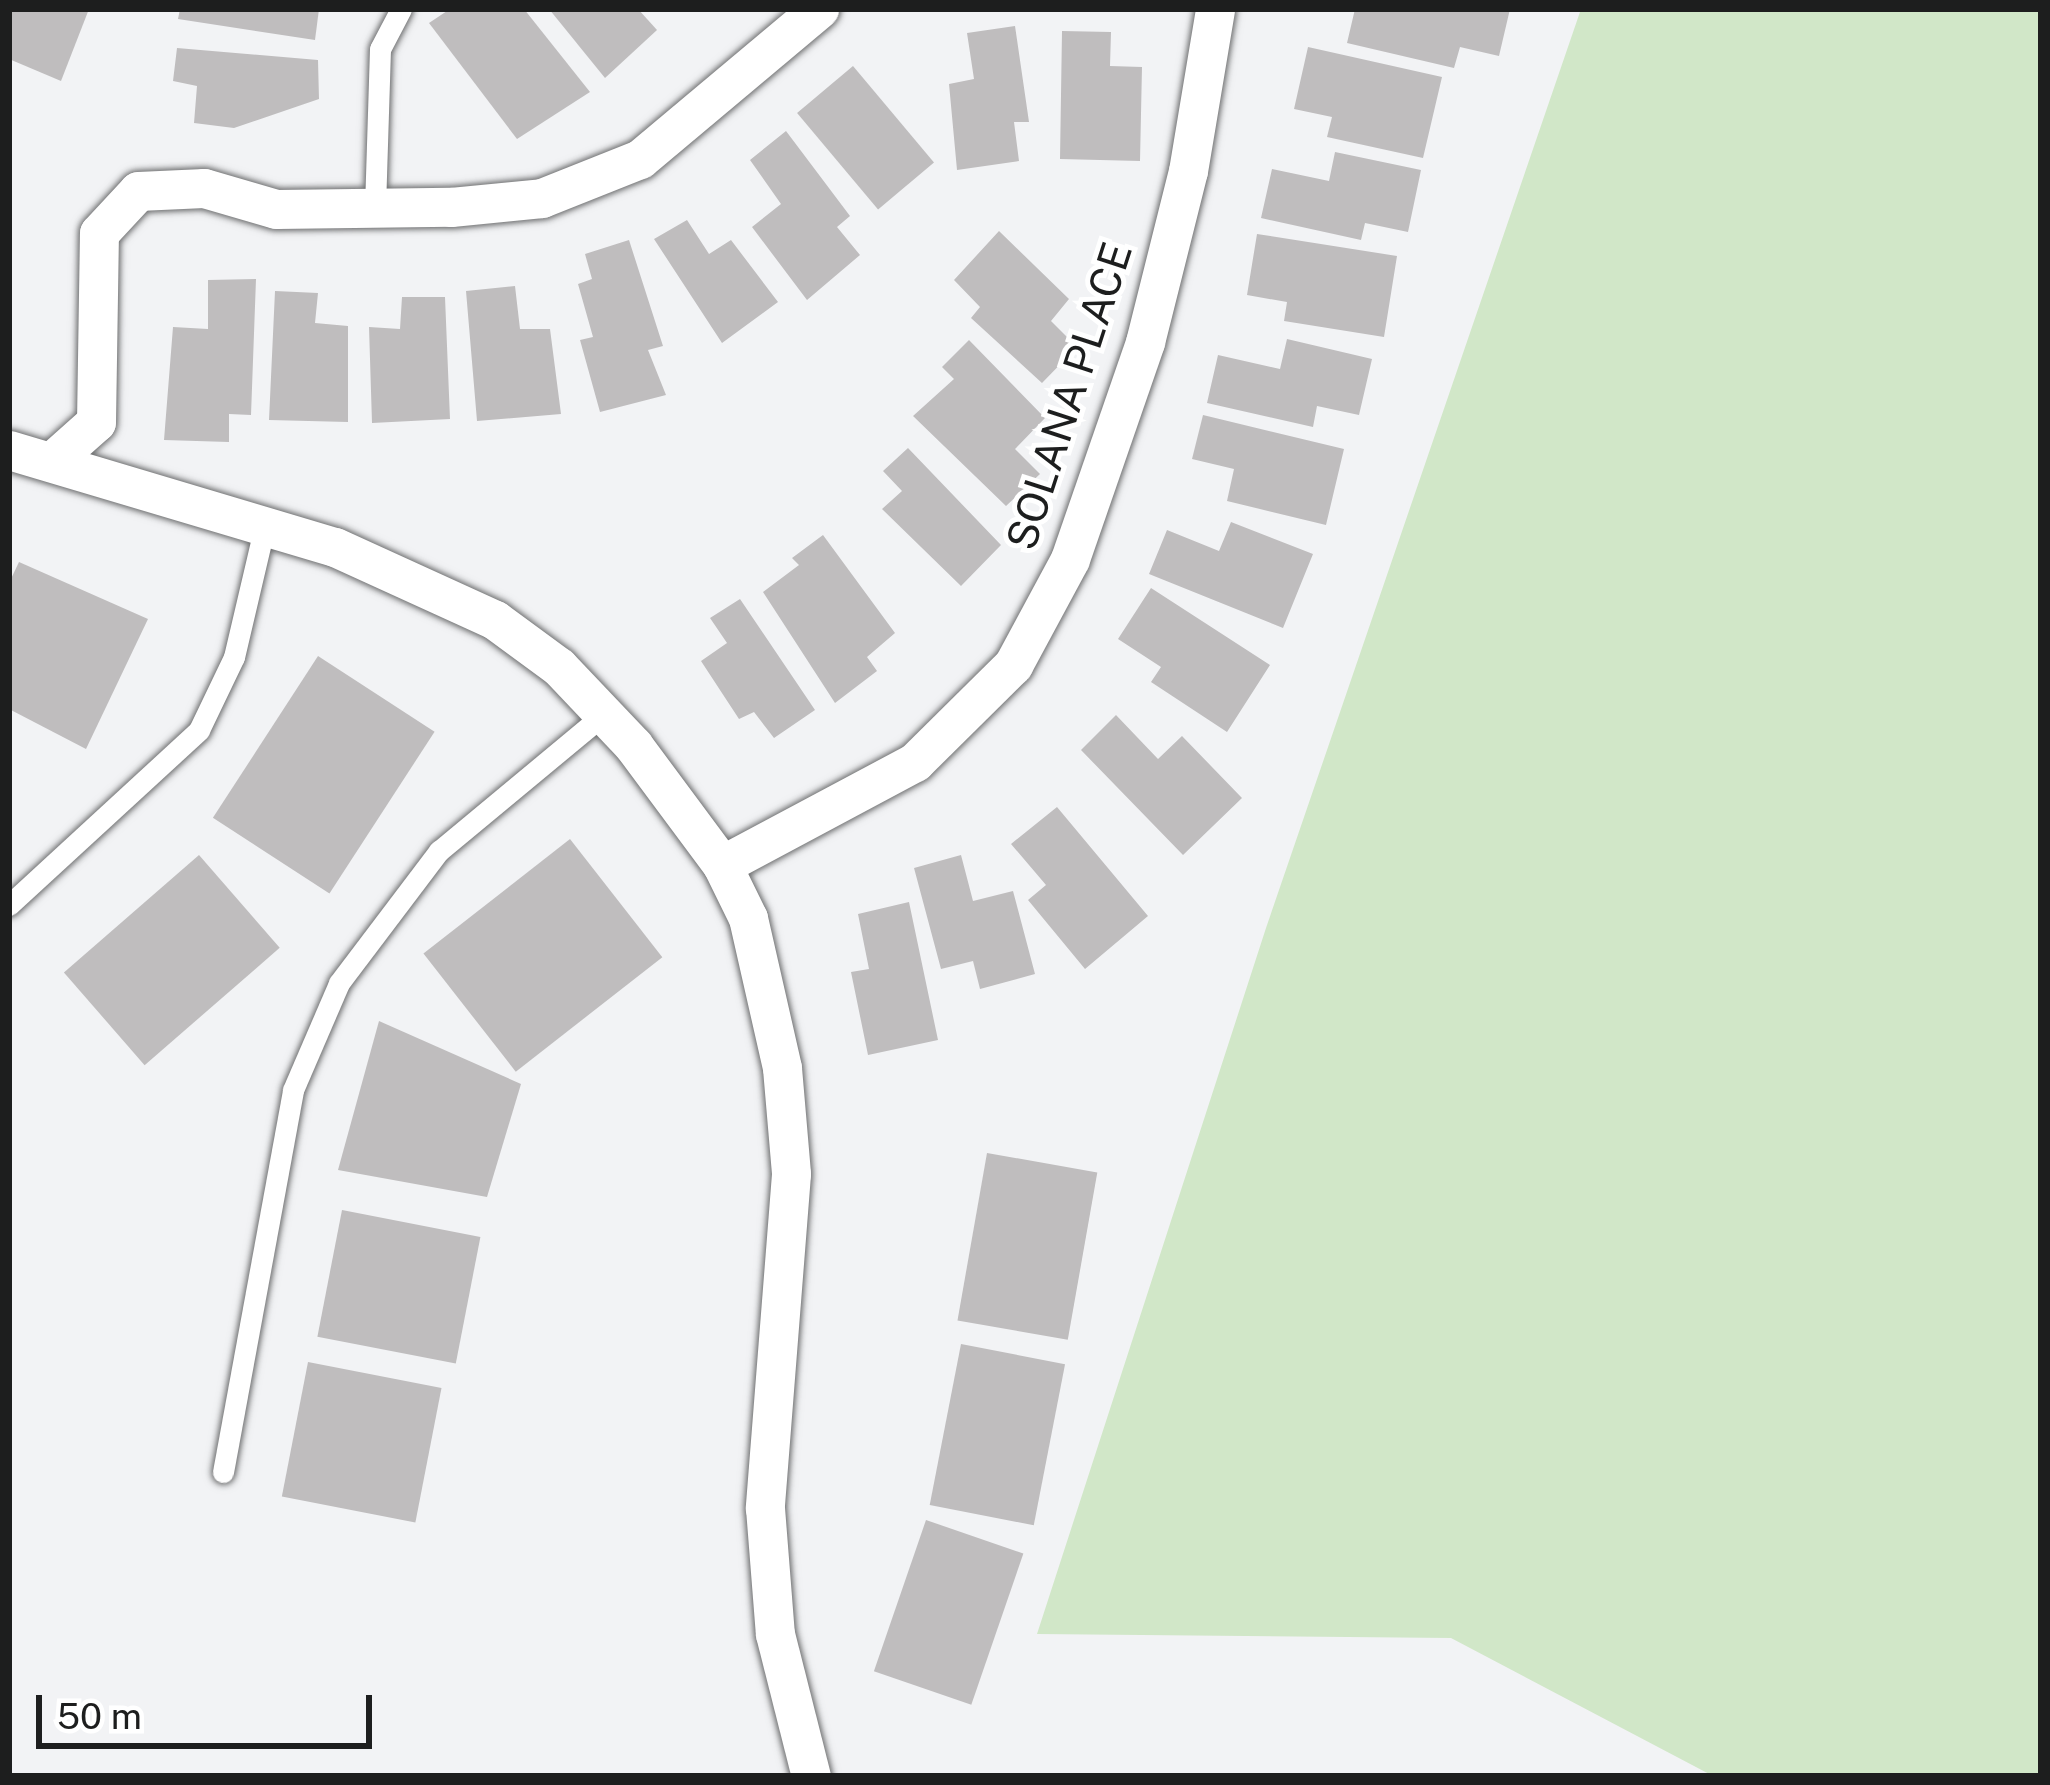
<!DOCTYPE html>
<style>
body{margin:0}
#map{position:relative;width:2050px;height:1785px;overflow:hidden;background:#f2f3f5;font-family:"Public Sans",sans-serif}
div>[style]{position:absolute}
.green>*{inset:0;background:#d1e7c8}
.building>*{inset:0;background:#bfbdbe;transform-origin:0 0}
.roads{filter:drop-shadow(0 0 3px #6f7071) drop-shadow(0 0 3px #6f7071)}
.lane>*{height:21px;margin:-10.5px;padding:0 10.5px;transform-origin:10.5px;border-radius:10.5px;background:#fff}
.street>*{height:39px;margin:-19.5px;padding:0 19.5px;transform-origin:19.5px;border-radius:19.5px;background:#fff}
span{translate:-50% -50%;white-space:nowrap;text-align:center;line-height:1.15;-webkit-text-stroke:10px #fff;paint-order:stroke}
.street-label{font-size:42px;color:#1d1e1e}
.frame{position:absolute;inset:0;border:12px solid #1d1e1e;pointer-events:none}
.scale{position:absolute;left:36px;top:1695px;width:336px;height:54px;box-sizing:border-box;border:6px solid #1d1e1e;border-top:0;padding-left:15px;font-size:36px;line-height:42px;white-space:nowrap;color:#1d1e1e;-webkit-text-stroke:9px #fff;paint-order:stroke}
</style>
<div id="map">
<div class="green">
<div style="clip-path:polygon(1581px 9px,2041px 9px,2041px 1776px,1713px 1776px,1451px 1638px,1037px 1634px,1266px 928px)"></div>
</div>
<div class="building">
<div style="clip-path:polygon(9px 9px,89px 9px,61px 81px,9px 59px)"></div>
<div style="clip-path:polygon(180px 9px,319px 9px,315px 40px,178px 19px)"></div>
<div style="clip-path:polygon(450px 9px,524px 9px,590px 92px,517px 139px,429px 23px)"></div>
<div style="clip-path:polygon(549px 9px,638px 9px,657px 30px,605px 78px)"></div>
<div style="clip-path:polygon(1355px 9px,1510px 9px,1499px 56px,1460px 47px,1454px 68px,1347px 43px)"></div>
<div style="clip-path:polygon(1015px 26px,1029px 122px,1014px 122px,1019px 161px,957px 170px,949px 84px,974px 79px,967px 33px)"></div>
<div style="clip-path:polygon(1062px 31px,1111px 32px,1110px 66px,1142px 67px,1140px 161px,1060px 159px)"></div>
<div style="clip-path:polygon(1308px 47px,1442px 77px,1423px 158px,1327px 137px,1332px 117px,1294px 109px)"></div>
<div style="clip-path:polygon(177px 48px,318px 60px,319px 99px,234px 128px,194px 123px,197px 86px,173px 81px)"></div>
<div style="left:853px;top:66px;width:126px;height:73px;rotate:50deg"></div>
<div style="clip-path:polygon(786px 131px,850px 216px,837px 227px,860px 255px,807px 300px,752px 227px,781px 204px,750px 160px)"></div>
<div style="clip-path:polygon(1335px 152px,1421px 170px,1408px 232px,1365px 223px,1361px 240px,1261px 218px,1272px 169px,1329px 181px)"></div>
<div style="clip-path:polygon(687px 220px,709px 254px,731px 240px,778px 302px,722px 343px,654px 239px)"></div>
<div style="clip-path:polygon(999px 231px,1069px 299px,1051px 321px,1077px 347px,1042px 383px,971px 318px,980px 307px,954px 280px)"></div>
<div style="clip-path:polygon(1257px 234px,1397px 256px,1384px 337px,1284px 321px,1287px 302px,1247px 295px)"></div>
<div style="clip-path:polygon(629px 240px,663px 346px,648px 350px,666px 395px,600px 412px,580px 340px,593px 337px,578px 284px,592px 279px,585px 254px)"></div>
<div style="clip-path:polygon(256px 279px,251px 415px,229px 414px,229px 442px,164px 440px,173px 327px,208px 329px,208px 280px)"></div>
<div style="clip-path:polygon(515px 286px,520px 329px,550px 329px,561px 414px,477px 421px,466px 291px)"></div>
<div style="clip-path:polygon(275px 291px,318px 293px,315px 323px,348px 326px,348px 422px,269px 420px)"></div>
<div style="clip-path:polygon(402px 297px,445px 297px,450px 419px,372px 423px,369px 327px,400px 329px)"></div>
<div style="clip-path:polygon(1287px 339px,1372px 359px,1359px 415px,1317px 406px,1313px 427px,1207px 403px,1218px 355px,1280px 369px)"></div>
<div style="clip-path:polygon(969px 340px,1045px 418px,1015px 449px,1040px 474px,1006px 506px,913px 416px,954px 379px,942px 367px)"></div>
<div style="clip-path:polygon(1203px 415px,1344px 449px,1326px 525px,1227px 501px,1234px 469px,1192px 459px)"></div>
<div style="clip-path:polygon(908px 448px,1001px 545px,961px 586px,882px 509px,902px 491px,883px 471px)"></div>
<div style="clip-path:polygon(1231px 522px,1313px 554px,1283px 628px,1149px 574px,1167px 530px,1219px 551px)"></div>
<div style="clip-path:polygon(823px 535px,895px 633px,867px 657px,877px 671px,835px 703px,763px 592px,799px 565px,792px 558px)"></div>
<div style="clip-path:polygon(19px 562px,148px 619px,86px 749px,9px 709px,9px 583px)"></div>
<div style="clip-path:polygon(1151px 588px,1270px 665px,1227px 732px,1151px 682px,1161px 667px,1118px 639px)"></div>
<div style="clip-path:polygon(740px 599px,815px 710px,774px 738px,754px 712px,739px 719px,701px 661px,727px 643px,710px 618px)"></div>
<div style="left:318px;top:656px;width:139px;height:193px;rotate:33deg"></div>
<div style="clip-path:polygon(1116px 715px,1158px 759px,1182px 736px,1242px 798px,1183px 855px,1081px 750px)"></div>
<div style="clip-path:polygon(1057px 807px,1148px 916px,1085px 969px,1028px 900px,1046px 885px,1011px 844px)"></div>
<div style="left:570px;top:839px;width:150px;height:186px;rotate:52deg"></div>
<div style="left:199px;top:855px;width:123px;height:179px;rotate:49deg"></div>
<div style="clip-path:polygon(961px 855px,973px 901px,1013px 891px,1035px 974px,980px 989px,973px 961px,941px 969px,914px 868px)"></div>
<div style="clip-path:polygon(909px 902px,938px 1040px,868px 1055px,851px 972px,869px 969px,858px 914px)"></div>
<div style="clip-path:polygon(379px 1021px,521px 1084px,487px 1197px,338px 1170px)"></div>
<div style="left:987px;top:1153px;width:112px;height:170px;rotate:10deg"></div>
<div style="left:342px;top:1210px;width:141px;height:129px;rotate:11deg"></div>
<div style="left:961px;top:1344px;width:106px;height:164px;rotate:11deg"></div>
<div style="left:308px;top:1362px;width:136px;height:137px;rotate:11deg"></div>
<div style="left:926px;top:1520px;width:103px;height:160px;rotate:19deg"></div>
</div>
<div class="roads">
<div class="lane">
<div style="left:375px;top:208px;width:159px;rotate:-88.2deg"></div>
<div style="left:380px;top:49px;width:45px;rotate:-62.3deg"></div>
<div style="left:9px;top:905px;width:258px;rotate:-42.6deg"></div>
<div style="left:199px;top:730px;width:81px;rotate:-64.4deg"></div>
<div style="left:234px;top:657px;width:136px;rotate:-76.8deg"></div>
<div style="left:223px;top:1472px;width:388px;rotate:-79.6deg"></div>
<div style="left:293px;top:1090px;width:116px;rotate:-66.7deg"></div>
<div style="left:339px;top:983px;width:166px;rotate:-52.9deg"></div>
<div style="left:439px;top:851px;width:214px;rotate:-39.7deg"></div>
</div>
<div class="street">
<div style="left:9px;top:450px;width:340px;rotate:16.6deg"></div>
<div style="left:335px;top:547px;width:176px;rotate:24.5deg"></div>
<div style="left:495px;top:620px;width:79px;rotate:36.3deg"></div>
<div style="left:559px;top:667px;width:108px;rotate:46.5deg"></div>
<div style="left:633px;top:745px;width:149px;rotate:53.4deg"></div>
<div style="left:722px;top:865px;width:59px;rotate:63.9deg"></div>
<div style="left:748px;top:918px;width:154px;rotate:77.2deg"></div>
<div style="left:782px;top:1068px;width:106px;rotate:85.1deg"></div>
<div style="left:791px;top:1174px;width:335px;rotate:94.5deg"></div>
<div style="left:765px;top:1508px;width:126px;rotate:85.5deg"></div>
<div style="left:775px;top:1634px;width:146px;rotate:75.8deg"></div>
<div style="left:51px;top:462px;width:60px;rotate:-41.6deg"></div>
<div style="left:96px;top:422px;width:189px;rotate:-89.1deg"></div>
<div style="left:99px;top:233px;width:57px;rotate:-47.1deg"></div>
<div style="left:138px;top:191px;width:66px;rotate:-2.6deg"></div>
<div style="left:204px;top:188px;width:75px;rotate:16.3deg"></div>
<div style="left:276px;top:209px;width:175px;rotate:-0.7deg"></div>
<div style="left:451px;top:207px;width:91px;rotate:-5.6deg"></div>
<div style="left:542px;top:198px;width:105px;rotate:-21.7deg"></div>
<div style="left:640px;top:159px;width:234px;rotate:-40deg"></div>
<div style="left:722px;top:865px;width:219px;rotate:-28.1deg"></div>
<div style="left:915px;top:762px;width:138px;rotate:-44.7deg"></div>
<div style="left:1013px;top:665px;width:120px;rotate:-61.7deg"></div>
<div style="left:1070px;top:559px;width:230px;rotate:-70.9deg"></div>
<div style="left:1145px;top:342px;width:176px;rotate:-75.9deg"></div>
<div style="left:1188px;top:171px;width:164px;rotate:-80.5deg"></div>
</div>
</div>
<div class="street-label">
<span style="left:1069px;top:396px;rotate:-72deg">SOLANA PLACE</span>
</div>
<div class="frame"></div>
<div class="scale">50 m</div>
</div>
